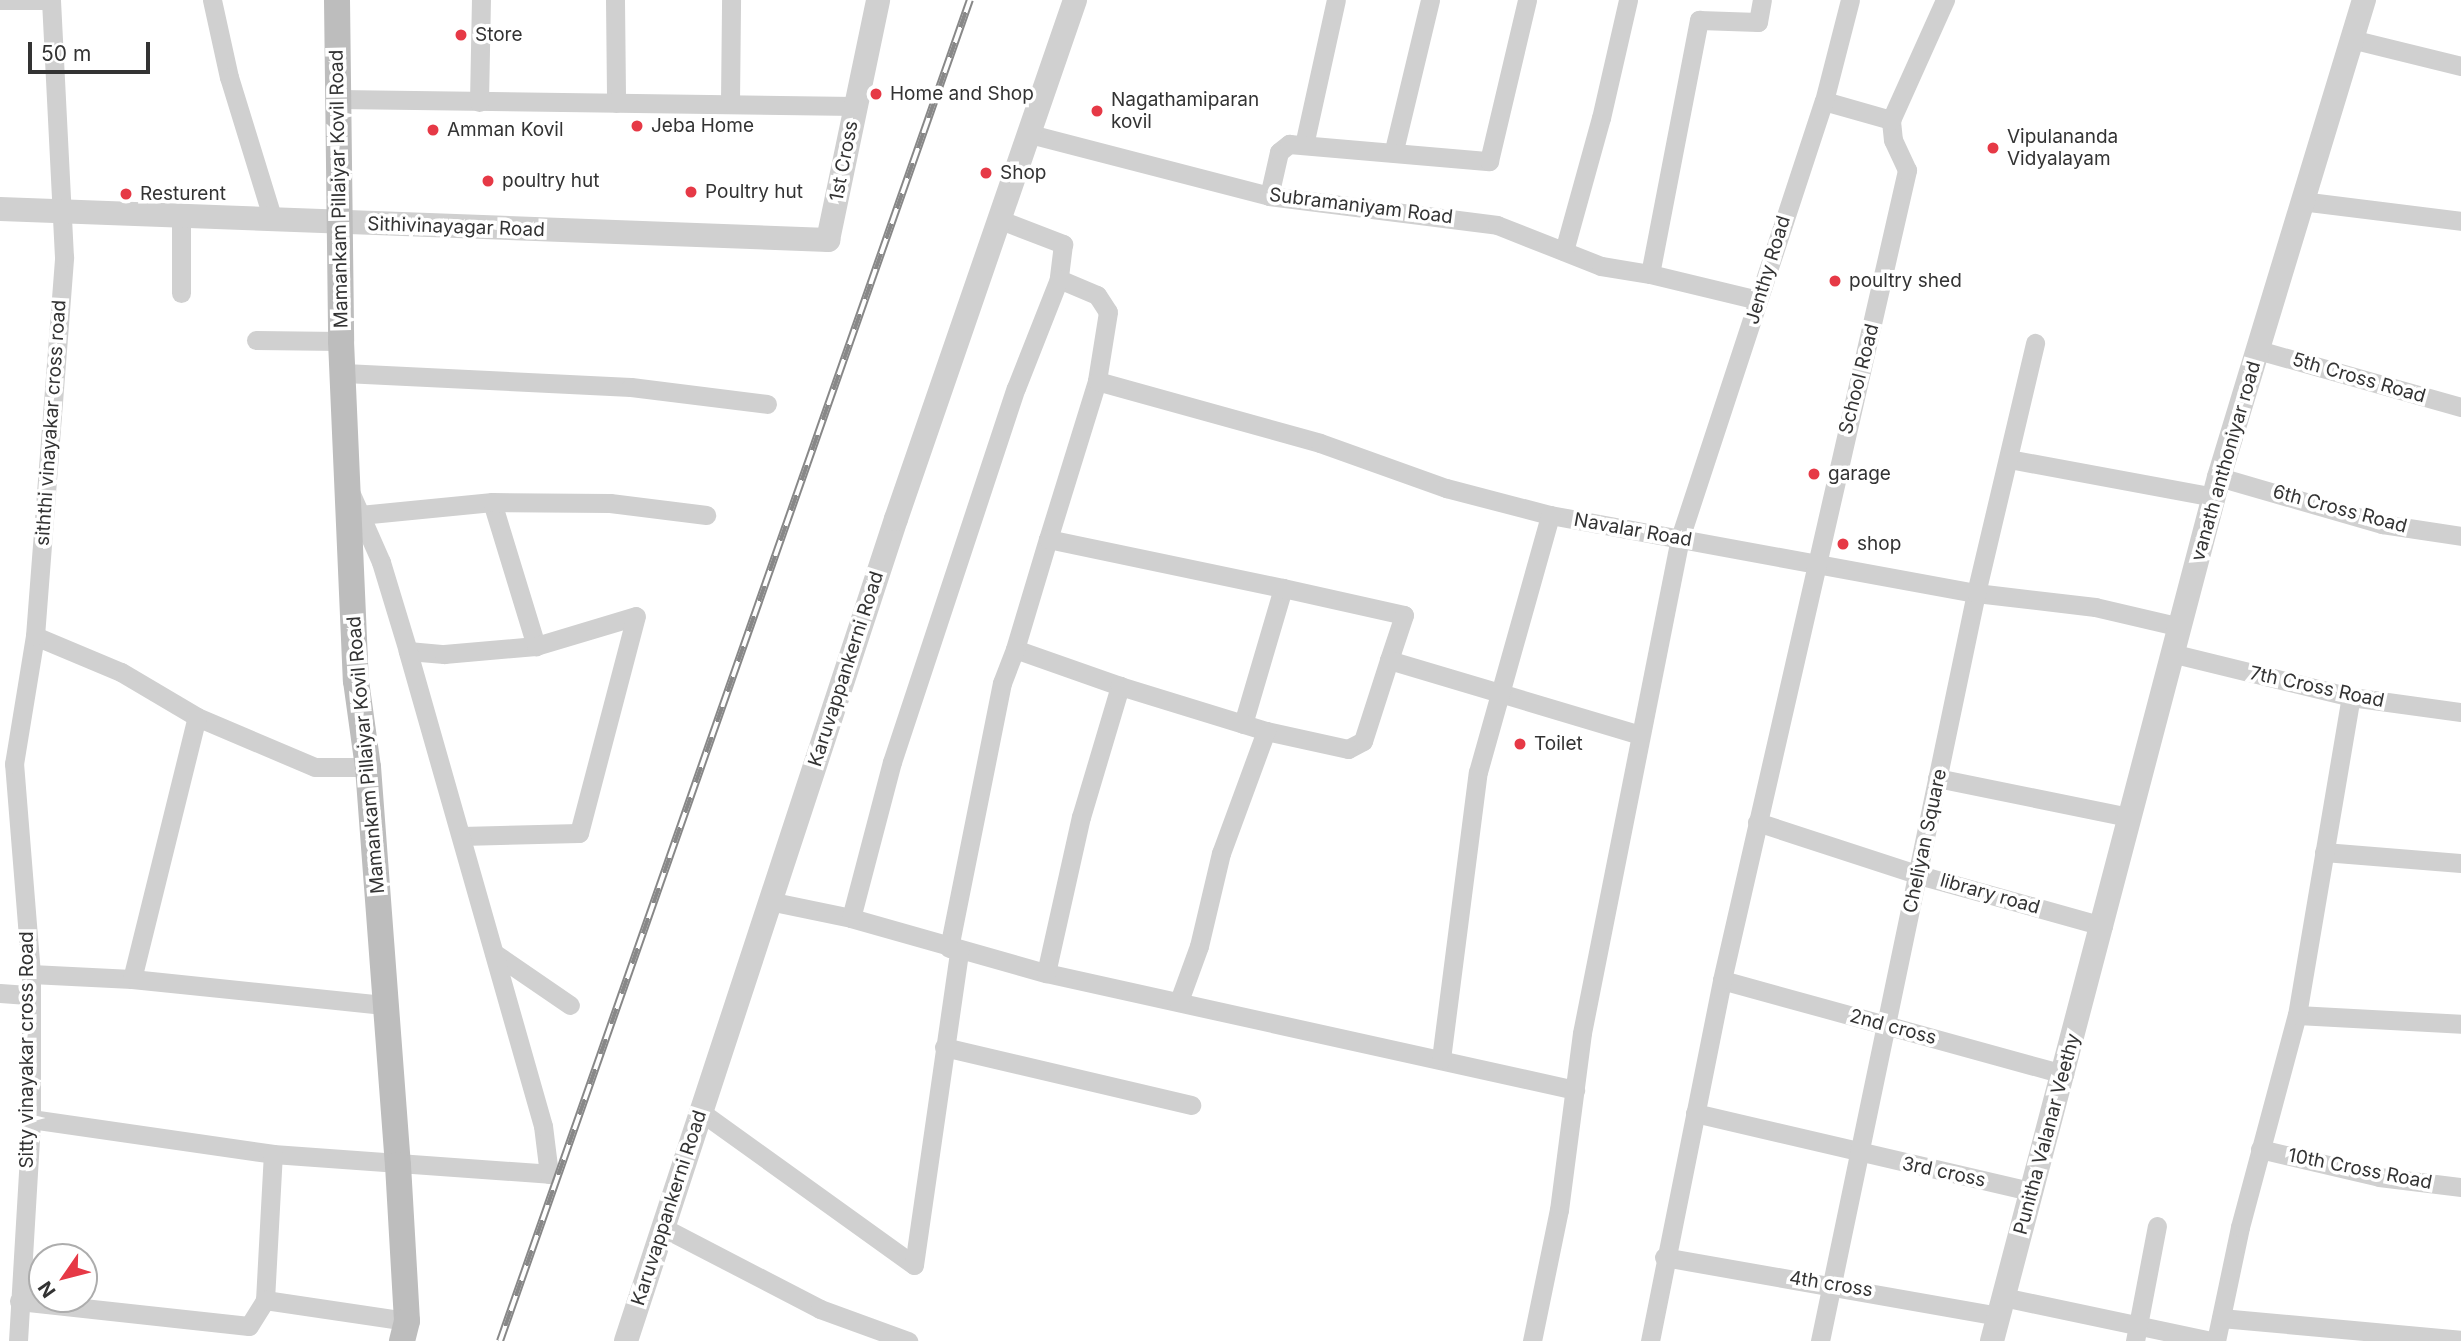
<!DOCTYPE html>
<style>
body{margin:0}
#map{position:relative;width:2461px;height:1341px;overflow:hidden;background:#fff;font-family:Inter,sans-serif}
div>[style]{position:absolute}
.minor>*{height:19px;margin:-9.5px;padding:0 9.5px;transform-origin:9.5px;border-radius:9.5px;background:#d0d0d0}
.tertiary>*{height:24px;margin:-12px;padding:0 12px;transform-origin:12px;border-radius:12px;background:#d0d0d0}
.secondary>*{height:26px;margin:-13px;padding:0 13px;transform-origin:13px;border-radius:13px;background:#bdbdbd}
.rail>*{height:8px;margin-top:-4px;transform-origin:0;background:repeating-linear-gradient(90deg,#fff 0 16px,#888 0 32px);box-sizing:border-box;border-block:2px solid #888}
.dots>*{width:19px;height:19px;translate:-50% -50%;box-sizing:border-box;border:4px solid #fff;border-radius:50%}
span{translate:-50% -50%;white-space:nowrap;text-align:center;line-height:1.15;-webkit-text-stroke:7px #fff;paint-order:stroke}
.poi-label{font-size:19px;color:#333}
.left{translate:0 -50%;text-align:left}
.street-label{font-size:19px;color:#333}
.north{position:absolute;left:28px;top:1243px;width:70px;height:70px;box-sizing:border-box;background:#fff;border:2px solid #adadad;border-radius:50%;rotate:235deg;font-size:19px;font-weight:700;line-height:28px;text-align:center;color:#333}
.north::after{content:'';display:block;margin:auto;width:24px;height:32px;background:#e63946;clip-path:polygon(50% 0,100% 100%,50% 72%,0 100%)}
.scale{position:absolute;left:28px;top:42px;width:122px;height:32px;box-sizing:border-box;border:4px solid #333;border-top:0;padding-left:9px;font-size:21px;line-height:24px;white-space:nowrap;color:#333;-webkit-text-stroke:5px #fff;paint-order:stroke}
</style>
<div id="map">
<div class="minor">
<div style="left:0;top:0;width:51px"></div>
<div style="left:212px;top:0;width:79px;rotate:77.6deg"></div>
<div style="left:229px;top:77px;width:150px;rotate:72.9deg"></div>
<div style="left:615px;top:0;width:103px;rotate:89.4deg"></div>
<div style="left:2351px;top:39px;width:113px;rotate:13.8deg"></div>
<div style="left:338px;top:99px;width:517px;rotate:0.78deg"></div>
<div style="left:1824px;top:101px;width:70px;rotate:15.8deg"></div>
<div style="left:479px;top:102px;width:102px;rotate:-88.9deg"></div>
<div style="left:730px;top:102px;width:102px;rotate:-89.4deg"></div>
<div style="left:1030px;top:134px;width:247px;rotate:14.5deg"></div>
<div style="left:1269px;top:196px;width:230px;rotate:7.2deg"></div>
<div style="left:1497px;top:225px;width:112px;rotate:21.5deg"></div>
<div style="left:1601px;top:266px;width:50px;rotate:9.3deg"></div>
<div style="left:1304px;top:145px;width:148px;rotate:-77.6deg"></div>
<div style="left:1394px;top:150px;width:154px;rotate:-76.5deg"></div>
<div style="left:1269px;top:196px;width:45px;rotate:-77.2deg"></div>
<div style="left:1279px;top:152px;width:13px;rotate:-39deg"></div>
<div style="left:1289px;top:144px;width:201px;rotate:4.9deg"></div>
<div style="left:1489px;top:161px;width:165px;rotate:-76.7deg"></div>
<div style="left:2301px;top:201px;width:161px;rotate:7.1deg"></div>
<div style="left:181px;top:216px;width:77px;rotate:90deg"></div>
<div style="left:998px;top:219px;width:70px;rotate:21deg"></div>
<div style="left:1063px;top:244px;width:35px;rotate:97deg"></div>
<div style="left:1059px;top:279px;width:41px;rotate:22.8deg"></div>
<div style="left:1097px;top:295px;width:20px;rotate:57deg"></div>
<div style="left:1108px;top:312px;width:70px;rotate:99.1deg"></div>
<div style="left:1097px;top:381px;width:165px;rotate:107.2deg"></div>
<div style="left:1564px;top:251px;width:138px;rotate:-74.5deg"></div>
<div style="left:1601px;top:118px;width:121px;rotate:-77.1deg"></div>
<div style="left:1758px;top:300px;width:111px;rotate:-166.5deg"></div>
<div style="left:1650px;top:274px;width:259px;rotate:-79.1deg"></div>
<div style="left:1699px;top:20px;width:59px;rotate:1.9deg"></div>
<div style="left:1758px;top:22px;width:22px;rotate:-80deg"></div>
<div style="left:256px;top:340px;width:85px;rotate:0.7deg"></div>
<div style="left:2258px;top:350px;width:211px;rotate:15.7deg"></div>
<div style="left:344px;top:373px;width:287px;rotate:2.8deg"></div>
<div style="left:631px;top:387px;width:137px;rotate:7.1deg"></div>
<div style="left:1097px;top:381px;width:231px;rotate:15.5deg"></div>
<div style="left:1320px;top:443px;width:134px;rotate:19.7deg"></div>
<div style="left:1446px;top:488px;width:107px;rotate:14.6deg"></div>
<div style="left:1550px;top:515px;width:433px;rotate:10.4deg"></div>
<div style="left:1976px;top:593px;width:120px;rotate:6.7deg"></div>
<div style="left:2095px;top:607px;width:88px;rotate:13.1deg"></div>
<div style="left:2009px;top:459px;width:208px;rotate:10.5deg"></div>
<div style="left:2219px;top:477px;width:170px;rotate:16.1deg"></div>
<div style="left:2382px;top:524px;width:80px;rotate:8.6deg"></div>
<div style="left:492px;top:502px;width:151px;rotate:73deg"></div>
<div style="left:360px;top:515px;width:133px;rotate:-5.6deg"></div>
<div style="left:492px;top:502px;width:118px;rotate:0.5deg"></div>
<div style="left:610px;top:503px;width:97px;rotate:7.1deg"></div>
<div style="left:35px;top:636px;width:93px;rotate:22.7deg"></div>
<div style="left:121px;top:672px;width:88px;rotate:30.6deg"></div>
<div style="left:197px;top:717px;width:128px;rotate:23deg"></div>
<div style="left:315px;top:767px;width:53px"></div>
<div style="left:408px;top:651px;width:36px;rotate:5deg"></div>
<div style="left:444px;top:654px;width:92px;rotate:-5deg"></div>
<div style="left:536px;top:646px;width:104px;rotate:-16.7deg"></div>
<div style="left:2175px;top:654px;width:181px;rotate:13.7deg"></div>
<div style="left:2351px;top:697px;width:111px;rotate:7.8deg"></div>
<div style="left:1120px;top:686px;width:111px;rotate:-160.6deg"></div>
<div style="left:1015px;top:649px;width:115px;rotate:-73.3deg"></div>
<div style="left:1048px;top:539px;width:240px;rotate:11.8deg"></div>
<div style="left:1243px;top:724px;width:142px;rotate:-73.6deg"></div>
<div style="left:1283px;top:588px;width:124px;rotate:12.6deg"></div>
<div style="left:1404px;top:615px;width:47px;rotate:108.4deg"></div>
<div style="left:1266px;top:731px;width:84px;rotate:12.4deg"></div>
<div style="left:1348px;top:749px;width:17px;rotate:-28deg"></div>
<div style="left:1363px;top:741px;width:85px;rotate:-72.2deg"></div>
<div style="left:1389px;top:660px;width:260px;rotate:16.6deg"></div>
<div style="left:1937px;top:778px;width:196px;rotate:11.5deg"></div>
<div style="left:1757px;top:822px;width:170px;rotate:18.1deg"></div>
<div style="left:1919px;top:875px;width:191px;rotate:15.5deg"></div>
<div style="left:461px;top:836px;width:118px;rotate:-1.5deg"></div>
<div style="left:579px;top:833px;width:224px;rotate:-75.3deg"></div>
<div style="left:2324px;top:852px;width:137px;rotate:4.6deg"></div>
<div style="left:769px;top:901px;width:84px;rotate:11.7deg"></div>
<div style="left:851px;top:918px;width:203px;rotate:15.8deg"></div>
<div style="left:1046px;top:973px;width:542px;rotate:12.47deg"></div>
<div style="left:851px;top:918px;width:161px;rotate:-75.3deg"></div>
<div style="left:892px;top:762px;width:394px;rotate:-71.7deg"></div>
<div style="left:1016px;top:388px;width:117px;rotate:-68.5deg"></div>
<div style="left:949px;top:948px;width:270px;rotate:-78.7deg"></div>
<div style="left:1002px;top:683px;width:36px;rotate:-69deg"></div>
<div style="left:494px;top:953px;width:92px;rotate:34.4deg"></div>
<div style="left:1046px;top:973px;width:160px;rotate:-77.4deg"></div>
<div style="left:1081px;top:817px;width:137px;rotate:-73.4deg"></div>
<div style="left:1120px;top:686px;width:153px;rotate:17.1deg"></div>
<div style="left:1266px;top:731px;width:130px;rotate:110.2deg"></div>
<div style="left:1221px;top:853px;width:96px;rotate:103.3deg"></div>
<div style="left:1199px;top:946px;width:59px;rotate:110deg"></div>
<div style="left:31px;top:974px;width:101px;rotate:2.8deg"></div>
<div style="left:132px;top:979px;width:253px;rotate:5.9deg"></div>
<div style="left:132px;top:979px;width:270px;rotate:-76.1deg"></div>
<div style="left:1722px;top:980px;width:355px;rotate:15.4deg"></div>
<div style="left:0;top:993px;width:31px;rotate:4deg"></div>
<div style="left:2297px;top:1015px;width:164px;rotate:3.1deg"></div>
<div style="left:944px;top:1047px;width:254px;rotate:13.2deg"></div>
<div style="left:1441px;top:1059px;width:289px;rotate:-82.7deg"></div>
<div style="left:1478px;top:772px;width:267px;rotate:-74.3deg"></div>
<div style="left:701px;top:1112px;width:262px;rotate:35.7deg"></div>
<div style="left:914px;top:1265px;width:317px;rotate:-81.8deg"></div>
<div style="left:1695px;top:1113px;width:345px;rotate:13.1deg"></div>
<div style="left:31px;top:1119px;width:245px;rotate:8.2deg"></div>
<div style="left:273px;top:1154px;width:277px;rotate:4.1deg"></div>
<div style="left:549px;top:1174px;width:48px;rotate:-97.1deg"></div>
<div style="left:543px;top:1126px;width:494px;rotate:-105.9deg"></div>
<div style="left:408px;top:651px;width:93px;rotate:-106.9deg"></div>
<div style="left:381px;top:562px;width:74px;rotate:-113.8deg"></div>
<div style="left:2260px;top:1149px;width:122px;rotate:13.2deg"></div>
<div style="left:2379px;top:1177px;width:83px;rotate:7deg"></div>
<div style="left:664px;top:1228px;width:176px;rotate:27.4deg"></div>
<div style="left:820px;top:1309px;width:94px;rotate:20deg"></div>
<div style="left:1664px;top:1257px;width:339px;rotate:10deg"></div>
<div style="left:2003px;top:1297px;width:213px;rotate:11.9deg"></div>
<div style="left:265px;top:1300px;width:146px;rotate:-86.9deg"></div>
<div style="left:19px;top:1301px;width:231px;rotate:6.2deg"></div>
<div style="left:249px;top:1326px;width:31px;rotate:-58deg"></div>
<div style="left:265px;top:1300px;width:144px;rotate:8.4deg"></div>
<div style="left:2221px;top:1318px;width:241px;rotate:5.2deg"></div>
<div style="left:18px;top:1341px;width:222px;rotate:-86.6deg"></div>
<div style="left:31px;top:1119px;width:145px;rotate:-90deg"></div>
<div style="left:31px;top:974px;width:211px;rotate:-94.6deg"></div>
<div style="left:14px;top:764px;width:130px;rotate:-80.7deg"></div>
<div style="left:35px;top:636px;width:380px;rotate:-85.6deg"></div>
<div style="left:64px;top:257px;width:257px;rotate:-92.9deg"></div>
<div style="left:1532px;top:1341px;width:134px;rotate:-78.4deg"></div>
<div style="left:1559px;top:1210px;width:178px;rotate:-82.6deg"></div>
<div style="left:1582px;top:1033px;width:505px;rotate:-78.8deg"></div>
<div style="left:1680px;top:538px;width:460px;rotate:-71.8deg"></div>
<div style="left:1824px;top:101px;width:104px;rotate:-75.6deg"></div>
<div style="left:1650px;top:1341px;width:368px;rotate:-78.7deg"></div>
<div style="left:1722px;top:980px;width:831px;rotate:-77.13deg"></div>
<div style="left:1907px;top:170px;width:33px;rotate:-115deg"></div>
<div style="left:1893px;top:140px;width:20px;rotate:-96deg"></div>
<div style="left:1891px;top:120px;width:132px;rotate:-65.8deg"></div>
<div style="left:1820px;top:1341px;width:764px;rotate:-78.22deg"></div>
<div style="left:1976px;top:593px;width:257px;rotate:-76.7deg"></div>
<div style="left:2135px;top:1341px;width:117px;rotate:-79.2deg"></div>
<div style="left:2216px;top:1341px;width:116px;rotate:-78.1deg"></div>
<div style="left:2240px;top:1227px;width:220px;rotate:-75deg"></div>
<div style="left:2297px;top:1015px;width:323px;rotate:-80.4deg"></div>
</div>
<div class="tertiary">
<div style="left:0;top:209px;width:829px;rotate:2.14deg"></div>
<div style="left:828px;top:240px;width:245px;rotate:-78.2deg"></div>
<div style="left:626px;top:1341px;width:865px;rotate:-71.82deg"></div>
<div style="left:896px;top:519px;width:549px;rotate:-70.97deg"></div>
<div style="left:1992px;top:1341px;width:893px;rotate:-75.28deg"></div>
<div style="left:2219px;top:477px;width:499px;rotate:-73.1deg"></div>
</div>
<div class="secondary">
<div style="left:337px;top:0;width:341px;rotate:89.3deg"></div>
<div style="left:341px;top:341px;width:340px;rotate:87.5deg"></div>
<div style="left:356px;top:681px;width:87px;rotate:82.1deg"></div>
<div style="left:368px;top:767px;width:399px;rotate:85.7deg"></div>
<div style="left:398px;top:1165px;width:156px;rotate:86.7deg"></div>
<div style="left:407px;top:1321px;width:21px;rotate:104deg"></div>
</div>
<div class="rail">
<div style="left:500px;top:1341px;width:1421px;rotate:-70.69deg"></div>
</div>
<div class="dots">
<div style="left:461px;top:35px;background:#e63946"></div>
<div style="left:876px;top:94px;background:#e63946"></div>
<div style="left:1097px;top:111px;background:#e63946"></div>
<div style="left:637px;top:126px;background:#e63946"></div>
<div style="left:433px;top:130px;background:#e63946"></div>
<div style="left:1993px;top:148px;background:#e63946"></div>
<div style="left:986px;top:173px;background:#e63946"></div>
<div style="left:488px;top:181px;background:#e63946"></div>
<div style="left:691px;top:192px;background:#e63946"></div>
<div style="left:126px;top:194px;background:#e63946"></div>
<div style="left:1835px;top:281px;background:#e63946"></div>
<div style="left:1814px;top:474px;background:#e63946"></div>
<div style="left:1843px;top:544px;background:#e63946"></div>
<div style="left:1520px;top:744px;background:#e63946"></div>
</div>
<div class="poi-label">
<span class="left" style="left:475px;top:35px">Store</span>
<span class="left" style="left:890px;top:94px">Home and Shop</span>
<span class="left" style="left:1111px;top:111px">Nagathamiparan<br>kovil</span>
<span class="left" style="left:651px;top:126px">Jeba Home</span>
<span class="left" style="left:447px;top:130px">Amman Kovil</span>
<span class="left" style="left:2007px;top:148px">Vipulananda<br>Vidyalayam</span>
<span class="left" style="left:1000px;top:173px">Shop</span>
<span class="left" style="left:502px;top:181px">poultry hut</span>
<span class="left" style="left:705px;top:192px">Poultry hut</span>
<span class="left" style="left:140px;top:194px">Resturent</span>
<span class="left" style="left:1849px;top:281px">poultry shed</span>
<span class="left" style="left:1828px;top:474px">garage</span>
<span class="left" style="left:1857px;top:544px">shop</span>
<span class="left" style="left:1534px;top:744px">Toilet</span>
</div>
<div class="street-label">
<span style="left:844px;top:161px;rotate:-79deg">1st Cross</span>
<span style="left:339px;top:189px;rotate:-91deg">Mamankam Pillaiyar Kovil Road</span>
<span style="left:1361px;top:206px;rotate:7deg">Subramaniyam Road</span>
<span style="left:456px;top:227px;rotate:2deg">Sithivinayagar Road</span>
<span style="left:1768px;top:270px;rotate:-73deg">Jenthy Road</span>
<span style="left:2359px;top:378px;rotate:16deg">5th Cross Road</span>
<span style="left:1859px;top:379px;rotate:-76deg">School Road</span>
<span style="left:51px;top:423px;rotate:-86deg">siththi vinayakar cross road</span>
<span style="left:2226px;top:461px;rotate:-74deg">vanath anthoniyar road</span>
<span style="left:2340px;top:509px;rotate:15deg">6th Cross Road</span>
<span style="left:1633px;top:530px;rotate:10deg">Navalar Road</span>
<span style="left:846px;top:669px;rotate:-72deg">Karuvappankerni Road</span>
<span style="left:2317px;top:687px;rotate:12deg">7th Cross Road</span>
<span style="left:366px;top:755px;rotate:-95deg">Mamankam Pillaiyar Kovil Road</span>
<span style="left:1925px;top:841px;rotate:-78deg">Cheliyan Square</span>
<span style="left:1990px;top:894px;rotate:16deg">library road</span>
<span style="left:1893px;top:1027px;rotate:15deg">2nd cross</span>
<span style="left:27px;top:1050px;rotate:-90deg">Sitty vinayakar cross Road</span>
<span style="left:2047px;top:1134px;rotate:-75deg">Punitha Valanar Veethy</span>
<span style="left:2360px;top:1169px;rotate:11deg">10th Cross Road</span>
<span style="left:1944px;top:1172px;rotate:12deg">3rd cross</span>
<span style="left:669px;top:1208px;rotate:-72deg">Karuvappankerni Road</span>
<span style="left:1831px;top:1284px;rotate:9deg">4th cross</span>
</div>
<div class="north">N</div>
<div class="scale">50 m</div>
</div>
